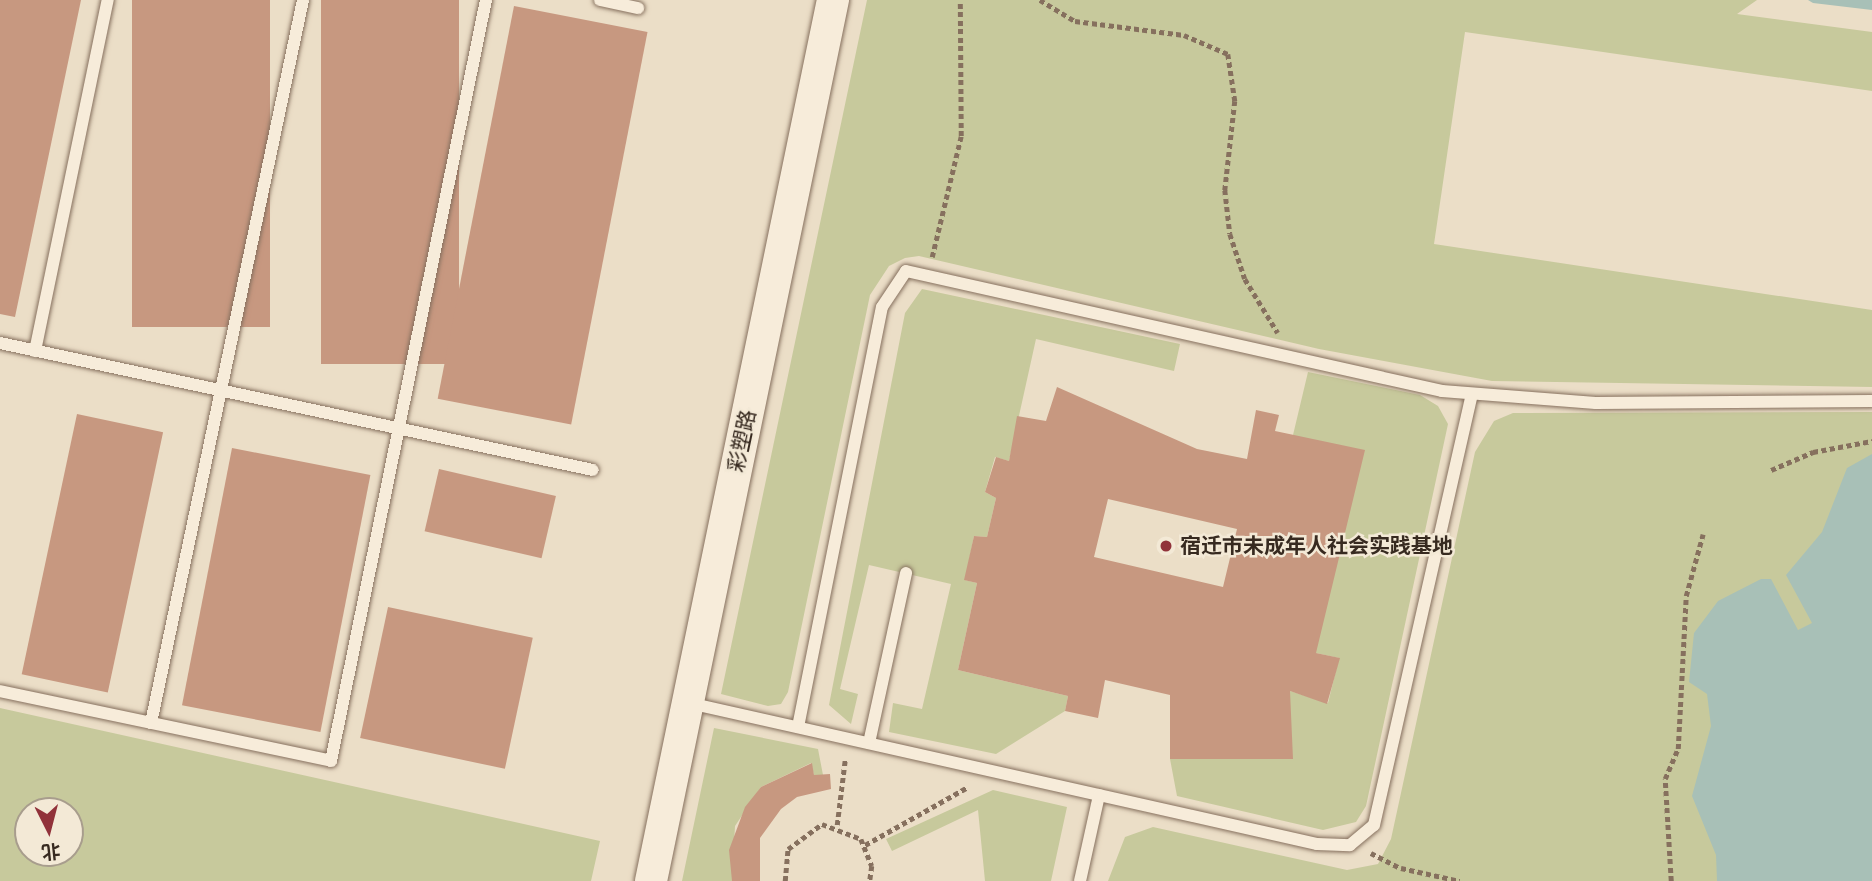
<!DOCTYPE html>
<meta charset="utf-8">
<style>
body{margin:0}
#map{position:relative;width:1872px;height:881px;overflow:hidden;background:#ebdec7;font-family:"Libre Baskerville","Noto Sans SC",serif}
div>[style]{position:absolute}
.green>*{inset:0;background:#c7c99c}
.water>*{inset:0;background:#a8c0b7}
.building>*{inset:0;background:#c79880;transform-origin:0 0}
.path>*{height:4.5px;margin-top:-2.25px;transform-origin:0;background:repeating-linear-gradient(90deg,#86705e 0 5px,transparent 0 8.5px)}
.roads{filter:drop-shadow(0 0 2px #86705e) drop-shadow(0 0 2px #86705e)}
.lane>*{height:12px;margin:-6px;padding:0 6px;transform-origin:6px;border-radius:6px;background:#f7ecda}
.secondary>*{height:32px;margin:-16px;padding:0 16px;transform-origin:16px;border-radius:16px;background:#f7ecda}
.dots>*{width:19px;height:19px;translate:-50% -50%;box-sizing:border-box;border:4px solid #f3e9d6;border-radius:50%}
span{translate:-50% -50%;white-space:nowrap;text-align:center;line-height:1.15;-webkit-text-stroke:5px #f3e9d6;paint-order:stroke}
.street-label{font-size:21px;color:#372a20}
.poi-label{font-size:21px;color:#372a20;font-weight:700}
.left{translate:0 -50%;text-align:left}
.north{position:absolute;left:14px;top:797px;width:70px;height:70px;box-sizing:border-box;background:#f3e9d6;border:2px solid #a89d8d;border-radius:50%;rotate:174deg;font-size:19px;font-weight:700;line-height:28px;text-align:center;color:#372a20}
.north::after{content:'';display:block;margin:auto;width:24px;height:32px;background:#91323a;clip-path:polygon(50% 0,100% 100%,50% 72%,0 100%)}
</style>
<div id="map">
<div class="green">
<div style="clip-path:polygon(867px 0,1757px 0,1737px 14px,1872px 32px,1872px 91px,1465px 32px,1434px 244px,1872px 310px,1872px 387px,1492px 381px,1319px 349px,919px 256px,905px 258px,889px 266px,870px 295px,788px 692px,781px 704px,768px 706px,721px 694px)"></div>
<div style="clip-path:polygon(922px 289px,1180px 344px,1174px 371px,1036px 339px,1009px 461px,995px 457px,985px 492px,996px 498px,987px 537px,974px 536px,965px 580px,977px 583px,958px 670px,1068px 696px,1065px 711px,996px 754px,889px 732px,893px 703px,922px 709px,951px 584px,869px 565px,840px 689px,858px 694px,851px 724px,829px 705px,905px 313px)"></div>
<div style="clip-path:polygon(1308px 372px,1420px 395px,1438px 406px,1448px 424px,1366px 806px,1356px 822px,1323px 830px,1177px 796px,1170px 759px,1290px 691px,1328px 703px,1339px 658px,1316px 653px,1293px 435px)"></div>
<div style="clip-path:polygon(1872px 412px,1872px 881px,1108px 881px,1125px 837px,1153px 827px,1347px 870px,1378px 864px,1391px 839px,1475px 452px,1494px 421px,1513px 413px)"></div>
<div style="clip-path:polygon(evenodd,0 708px,600px 841px,591px 881px,0 881px,0 708px,28px 811px,70px 811px,70px 853px,28px 853px,28px 811px)"></div>
<div style="clip-path:polygon(714px 728px,818px 749px,823px 775px,814px 775px,811px 763px,761px 787px,735px 826px,732px 881px,682px 881px)"></div>
<div style="clip-path:polygon(993px 790px,1067px 807px,1051px 881px,985px 881px,978px 810px,892px 851px,886px 839px)"></div>
</div>
<div class="water">
<div style="clip-path:polygon(1808px 0,1872px 0,1872px 10px,1813px 3px)"></div>
<div style="clip-path:polygon(1872px 454px,1872px 881px,1717px 881px,1716px 855px,1692px 796px,1711px 726px,1707px 694px,1689px 682px,1694px 633px,1718px 601px,1761px 579px,1771px 579px,1798px 630px,1812px 623px,1786px 575px,1822px 532px,1847px 468px)"></div>
</div>
<div class="building">
<div style="clip-path:polygon(0 0,81px 0,15px 317px,0 314px)"></div>
<div style="left:132px;top:0;width:138px;height:327px"></div>
<div style="left:321px;top:0;width:138px;height:364px"></div>
<div style="left:514px;top:6px;width:136px;height:400px;rotate:11deg"></div>
<div style="clip-path:polygon(evenodd,1057px 387px,1197px 449px,1247px 459px,1256px 410px,1279px 415px,1275px 431px,1365px 450px,1316px 653px,1340px 658px,1327px 704px,1290px 691px,1293px 759px,1170px 759px,1170px 695px,1105px 680px,1098px 718px,1065px 711px,1068px 696px,958px 670px,977px 583px,964px 580px,974px 536px,987px 537px,996px 498px,985px 492px,996px 457px,1009px 461px,1017px 416px,1046px 421px,1057px 387px,1108px 499px,1237px 529px,1223px 587px,1094px 557px,1108px 499px)"></div>
<div style="left:77px;top:414px;width:88px;height:266px;rotate:12deg"></div>
<div style="left:232px;top:448px;width:141px;height:262px;rotate:11deg"></div>
<div style="left:439px;top:469px;width:120px;height:64px;rotate:13deg"></div>
<div style="left:388px;top:607px;width:148px;height:134px;rotate:12deg"></div>
<div style="clip-path:polygon(812px 763px,814px 775px,830px 774px,831px 789px,797px 797px,781px 809px,760px 838px,760px 881px,732px 881px,729px 850px,745px 807px,761px 787px)"></div>
</div>
<div class="path">
<div style="left:1040px;top:0;width:41px;rotate:31deg"></div>
<div style="left:1075px;top:21px;width:110px;rotate:7.3deg"></div>
<div style="left:1184px;top:35px;width:48px;rotate:23.4deg"></div>
<div style="left:1228px;top:54px;width:48px;rotate:81.5deg"></div>
<div style="left:1235px;top:101px;width:90px;rotate:96.4deg"></div>
<div style="left:1225px;top:190px;width:44px;rotate:83.5deg"></div>
<div style="left:1230px;top:234px;width:47px;rotate:71.6deg"></div>
<div style="left:1245px;top:279px;width:63px;rotate:58.6deg"></div>
<div style="left:932px;top:257px;width:124px;rotate:-76.5deg"></div>
<div style="left:961px;top:136px;width:136px;rotate:-90.4deg"></div>
<div style="left:1771px;top:470px;width:46px;rotate:-23.2deg"></div>
<div style="left:1813px;top:452px;width:60px;rotate:-10.6deg"></div>
<div style="left:837px;top:825px;width:65px;rotate:-83deg"></div>
<div style="left:865px;top:845px;width:118px;rotate:-29.4deg"></div>
<div style="left:1371px;top:853px;width:34px;rotate:27deg"></div>
<div style="left:1401px;top:868px;width:60px;rotate:12.4deg"></div>
<div style="left:785px;top:881px;width:32px;rotate:-85deg"></div>
<div style="left:788px;top:849px;width:42px;rotate:-36.3deg"></div>
<div style="left:822px;top:824px;width:42px;rotate:21deg"></div>
<div style="left:861px;top:839px;width:29px;rotate:68deg"></div>
<div style="left:872px;top:866px;width:15px;rotate:98deg"></div>
<div style="left:1671px;top:881px;width:102px;rotate:-93.4deg"></div>
<div style="left:1665px;top:779px;width:33px;rotate:-67deg"></div>
<div style="left:1678px;top:749px;width:153px;rotate:-87deg"></div>
<div style="left:1686px;top:596px;width:64px;rotate:-74.7deg"></div>
</div>
<div class="roads">
<div class="lane">
<div style="left:600px;top:0;width:39px;rotate:12deg"></div>
<div style="left:0;top:343px;width:606px;rotate:12.09deg"></div>
<div style="left:35px;top:351px;width:359px;rotate:-78.3deg"></div>
<div style="left:0;top:691px;width:338px;rotate:11.9deg"></div>
<div style="left:331px;top:761px;width:777px;rotate:-78.49deg"></div>
<div style="left:689px;top:703px;width:644px;rotate:12.65deg"></div>
<div style="left:1317px;top:844px;width:33px;rotate:2deg"></div>
<div style="left:1350px;top:845px;width:31px;rotate:-40deg"></div>
<div style="left:1374px;top:825px;width:441px;rotate:-77.2deg"></div>
<div style="left:151px;top:723px;width:739px;rotate:-78.13deg"></div>
<div style="left:798px;top:727px;width:428px;rotate:-78.7deg"></div>
<div style="left:882px;top:307px;width:43px;rotate:-56.3deg"></div>
<div style="left:906px;top:271px;width:549px;rotate:12.62deg"></div>
<div style="left:1442px;top:391px;width:154px;rotate:4.5deg"></div>
<div style="left:1596px;top:403px;width:276px;rotate:-0.4deg"></div>
<div style="left:869px;top:743px;width:174px;rotate:-77.7deg"></div>
<div style="left:1080px;top:881px;width:88px;rotate:-77.5deg"></div>
</div>
<div class="secondary">
<div style="left:651px;top:881px;width:900px;rotate:-78.33deg"></div>
</div>
</div>
<div class="dots">
<div style="left:1166px;top:546px;background:#91323a"></div>
</div>
<div class="street-label">
<span style="left:742px;top:441px;rotate:-78deg">彩塑路</span>
</div>
<div class="poi-label">
<span class="left" style="left:1180px;top:546px">宿迁市未成年人社会实践基地</span>
</div>
<div class="north">北</div>
</div>
